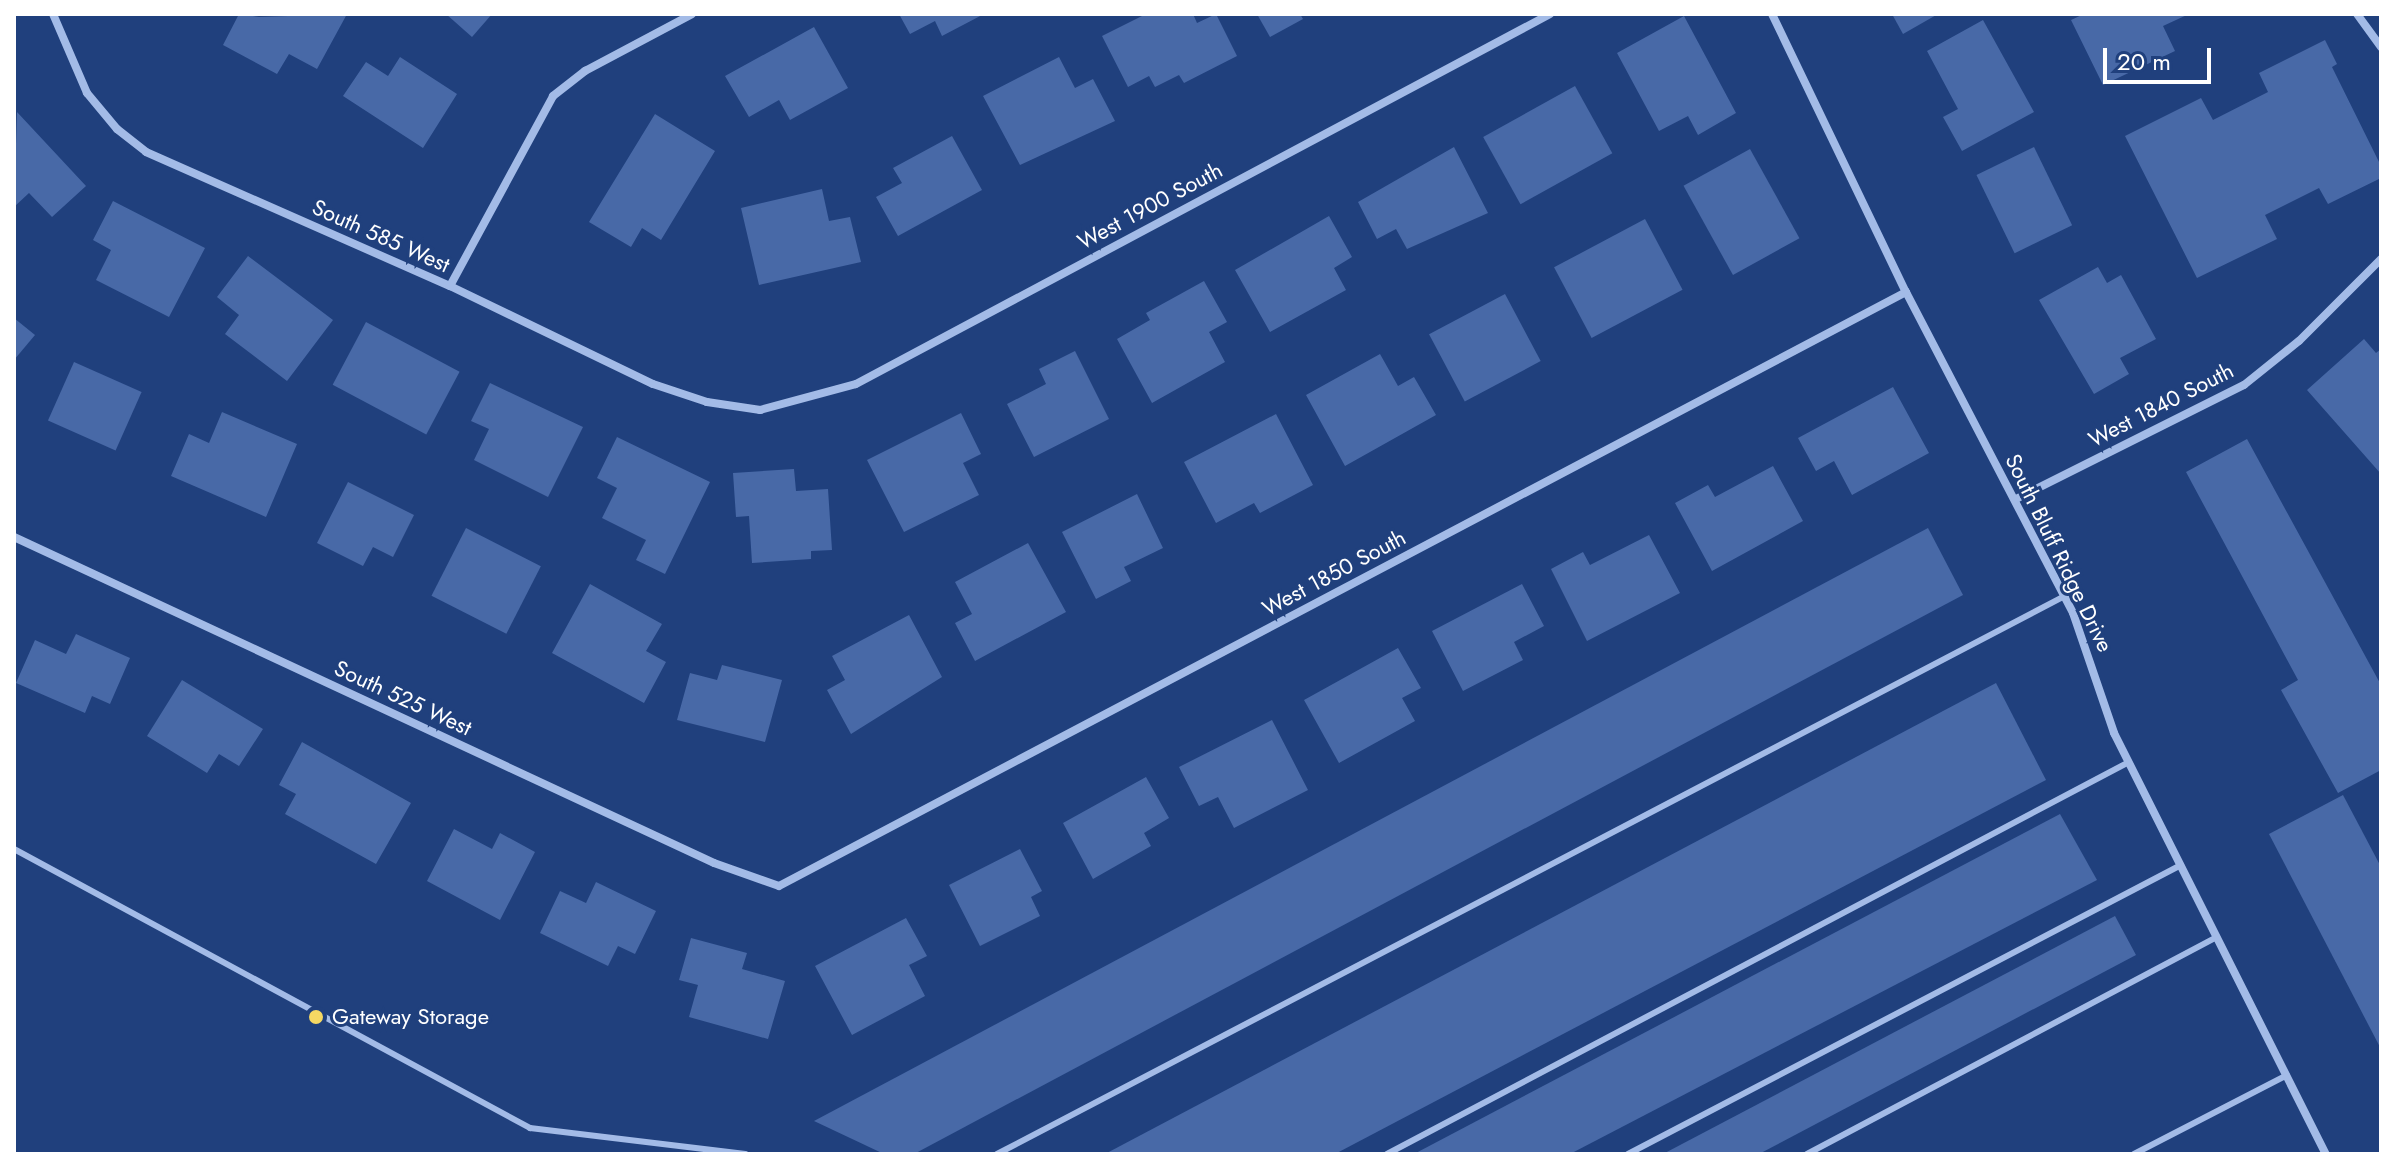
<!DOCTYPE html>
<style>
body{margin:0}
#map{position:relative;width:2395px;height:1168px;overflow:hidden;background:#20407d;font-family:Jost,sans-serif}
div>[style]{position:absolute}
.building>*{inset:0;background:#4869a7;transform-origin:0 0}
.lane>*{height:6px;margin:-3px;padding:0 3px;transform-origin:3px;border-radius:3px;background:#a3bbe7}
.street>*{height:8px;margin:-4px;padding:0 4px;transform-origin:4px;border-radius:4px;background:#a3bbe7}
.dots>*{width:22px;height:22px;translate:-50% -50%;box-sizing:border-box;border:4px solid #20407d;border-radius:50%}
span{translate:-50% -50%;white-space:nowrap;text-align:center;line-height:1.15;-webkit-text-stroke:6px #20407d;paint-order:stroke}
.street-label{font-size:22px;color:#fff}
.poi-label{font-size:22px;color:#fff}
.left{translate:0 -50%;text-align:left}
.frame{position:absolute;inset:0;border:16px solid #fff;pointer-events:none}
.scale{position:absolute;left:2103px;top:48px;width:108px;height:36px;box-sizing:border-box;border:4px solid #fff;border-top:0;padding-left:10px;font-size:24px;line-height:28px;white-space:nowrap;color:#fff;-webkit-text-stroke:6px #20407d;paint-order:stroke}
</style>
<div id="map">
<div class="building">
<div style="clip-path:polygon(239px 14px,259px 17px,347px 14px,317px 69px,289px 54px,277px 74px,223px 45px)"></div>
<div style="clip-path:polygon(446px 14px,492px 14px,472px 37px)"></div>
<div style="clip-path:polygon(899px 14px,984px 14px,942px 36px,935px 21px,910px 34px)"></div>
<div style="clip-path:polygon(1146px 14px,1193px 14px,1197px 23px,1216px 14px,1237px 56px,1184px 83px,1179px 75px,1155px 87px,1149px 76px,1128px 87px,1102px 36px)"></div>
<div style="clip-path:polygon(1257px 14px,1300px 14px,1303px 19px,1270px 37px)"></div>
<div style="clip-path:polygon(1892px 14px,1938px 14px,1903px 34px)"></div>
<div style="clip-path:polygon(2084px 14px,2189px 14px,2163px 26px,2175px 51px,2103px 85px,2071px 20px)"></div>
<div style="clip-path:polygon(1684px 16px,1736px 113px,1698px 135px,1688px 116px,1659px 131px,1617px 53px)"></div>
<div style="clip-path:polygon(1983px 20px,2034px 112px,1962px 151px,1943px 117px,1958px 109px,1927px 51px)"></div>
<div style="clip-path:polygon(814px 27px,848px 88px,790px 120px,779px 100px,749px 117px,725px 76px)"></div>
<div style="clip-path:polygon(2325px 40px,2337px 64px,2332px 67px,2381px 166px,2381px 178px,2328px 204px,2319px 188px,2265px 215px,2277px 239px,2197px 278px,2125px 136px,2201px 98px,2213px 120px,2268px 92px,2259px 73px)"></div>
<div style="clip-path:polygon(400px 57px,457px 94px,423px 148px,343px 96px,366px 62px,388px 76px)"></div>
<div style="clip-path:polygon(1059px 57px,1075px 88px,1093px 79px,1115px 121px,1020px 165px,983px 96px)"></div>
<div style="left:1575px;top:86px;width:77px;height:105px;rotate:61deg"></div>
<div style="clip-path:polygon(17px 112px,86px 186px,52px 217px,29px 193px,14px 207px)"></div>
<div style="clip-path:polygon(655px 114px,715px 151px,661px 240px,642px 228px,631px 247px,589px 222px)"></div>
<div style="clip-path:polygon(952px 136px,982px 190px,898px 236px,876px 197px,902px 183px,893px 168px)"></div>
<div style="clip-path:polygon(1454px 147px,1488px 213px,1407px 249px,1396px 229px,1377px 239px,1358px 202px)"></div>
<div style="left:2034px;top:147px;width:87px;height:64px;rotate:64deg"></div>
<div style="left:1750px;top:149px;width:102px;height:76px;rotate:61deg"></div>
<div style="clip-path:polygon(822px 189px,829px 221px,850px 217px,861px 262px,759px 285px,741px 208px)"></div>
<div style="clip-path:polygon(113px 201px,205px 248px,169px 317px,96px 280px,111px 250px,93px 240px)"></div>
<div style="clip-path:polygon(1329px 216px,1352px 257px,1334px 268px,1346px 290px,1270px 332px,1235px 270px)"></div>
<div style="left:1645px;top:219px;width:80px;height:103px;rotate:62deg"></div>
<div style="clip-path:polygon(248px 256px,333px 320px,287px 381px,225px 334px,239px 315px,217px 297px)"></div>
<div style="clip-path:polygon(2098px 267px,2107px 283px,2121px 275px,2156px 339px,2120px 358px,2129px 374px,2094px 394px,2039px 300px)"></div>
<div style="clip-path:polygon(1204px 281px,1227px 322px,1209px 332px,1225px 362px,1152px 403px,1117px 339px,1150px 320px,1146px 313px)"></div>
<div style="left:1505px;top:294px;width:76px;height:86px;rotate:62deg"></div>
<div style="clip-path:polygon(14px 318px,35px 335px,14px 360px)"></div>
<div style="left:366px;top:322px;width:106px;height:71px;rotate:28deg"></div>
<div style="clip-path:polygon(2364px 339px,2376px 353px,2381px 349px,2381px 474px,2307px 390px)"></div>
<div style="clip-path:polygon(1075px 351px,1109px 419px,1034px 457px,1007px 404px,1046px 384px,1039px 369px)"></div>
<div style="clip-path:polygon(1380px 354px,1398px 386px,1414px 377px,1436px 415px,1345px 466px,1306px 395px)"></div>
<div style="left:74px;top:362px;width:74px;height:64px;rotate:24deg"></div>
<div style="clip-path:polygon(490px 383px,583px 427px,548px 497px,474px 460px,489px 429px,471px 421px)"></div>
<div style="clip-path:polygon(1893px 387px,1929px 453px,1852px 495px,1834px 461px,1816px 471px,1798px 438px)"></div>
<div style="clip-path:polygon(222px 412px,297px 444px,266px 517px,171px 476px,189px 434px,209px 443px)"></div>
<div style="clip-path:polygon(961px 413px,981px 454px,963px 463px,979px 495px,904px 532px,867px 460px)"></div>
<div style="clip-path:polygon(1276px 414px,1313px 485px,1260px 513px,1254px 503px,1216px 523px,1184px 462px)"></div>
<div style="clip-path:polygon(617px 437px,710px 482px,665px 574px,636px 560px,646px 540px,602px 518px,617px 488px,597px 478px)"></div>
<div style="clip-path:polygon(2247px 439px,2381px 685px,2381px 770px,2338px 793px,2281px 690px,2298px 680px,2186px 472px)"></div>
<div style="clip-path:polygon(1773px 466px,1803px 521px,1712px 571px,1675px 503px,1708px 485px,1715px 497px)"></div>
<div style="clip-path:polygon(794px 469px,796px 491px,828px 489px,832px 550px,811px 551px,811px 559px,752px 563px,749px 516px,736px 517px,733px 473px)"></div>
<div style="clip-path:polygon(348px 482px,414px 515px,393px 557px,373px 547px,363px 566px,317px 543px)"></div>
<div style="clip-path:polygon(1137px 494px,1163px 548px,1124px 567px,1131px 581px,1096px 599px,1062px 532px)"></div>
<div style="left:466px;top:528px;width:84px;height:76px;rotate:27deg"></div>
<div style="clip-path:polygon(1928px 528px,1963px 595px,914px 1154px,884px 1154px,814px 1121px)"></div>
<div style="clip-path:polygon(1649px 535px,1680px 593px,1587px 641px,1551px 569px,1583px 552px,1590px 565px)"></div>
<div style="clip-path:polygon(1028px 543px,1066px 612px,975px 661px,955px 623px,972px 614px,955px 582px)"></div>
<div style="clip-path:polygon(590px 584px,662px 624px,646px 651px,666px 662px,644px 703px,552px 653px)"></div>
<div style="clip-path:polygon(1522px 584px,1544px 626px,1514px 642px,1523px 660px,1463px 691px,1432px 631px)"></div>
<div style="clip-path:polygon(909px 615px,942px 677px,851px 734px,827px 690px,845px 680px,832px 656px)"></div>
<div style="clip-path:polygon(76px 634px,130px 658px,110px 704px,92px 696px,85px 713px,16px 683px,35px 640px,66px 654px)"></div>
<div style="clip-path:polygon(1398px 648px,1421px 688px,1402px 698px,1415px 721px,1339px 763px,1304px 700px)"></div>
<div style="clip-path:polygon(722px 665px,782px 680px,765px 742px,677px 720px,690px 673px,717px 680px)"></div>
<div style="clip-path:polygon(182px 680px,263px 729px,239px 766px,219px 754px,207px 773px,147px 736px)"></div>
<div style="clip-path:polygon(1996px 683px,2046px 780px,1335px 1154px,1105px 1154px)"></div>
<div style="clip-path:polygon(1272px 720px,1308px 790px,1234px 828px,1218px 797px,1199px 806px,1179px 767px)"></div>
<div style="clip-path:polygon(302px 742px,411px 803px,376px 864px,285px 814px,296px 794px,279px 785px)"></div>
<div style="clip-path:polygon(1146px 777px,1169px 818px,1144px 833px,1151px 846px,1093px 879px,1063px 823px)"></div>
<div style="clip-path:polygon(2343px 795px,2381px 867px,2381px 1049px,2269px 834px)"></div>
<div style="clip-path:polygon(2060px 814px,2097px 880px,1570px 1154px,1414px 1154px)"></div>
<div style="clip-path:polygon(454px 829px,492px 849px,500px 833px,535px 852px,500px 920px,427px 881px)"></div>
<div style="clip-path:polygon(1020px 849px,1042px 891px,1031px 897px,1040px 916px,980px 946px,949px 885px)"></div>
<div style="clip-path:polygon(596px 882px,656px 911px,635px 954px,618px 946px,608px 966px,540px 933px,560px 891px,586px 903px)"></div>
<div style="clip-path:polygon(2115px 916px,2136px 955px,1759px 1154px,1663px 1154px)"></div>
<div style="clip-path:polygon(906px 918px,927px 956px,909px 965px,925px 996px,852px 1035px,815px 966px)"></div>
<div style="clip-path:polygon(691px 938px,747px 953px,742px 969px,785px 981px,768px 1039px,689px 1017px,698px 985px,679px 980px)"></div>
</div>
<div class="lane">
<div style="left:14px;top:849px;width:587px;rotate:28.4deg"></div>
<div style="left:530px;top:1128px;width:217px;rotate:6.9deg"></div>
<div style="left:997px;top:1154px;width:1205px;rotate:-27.59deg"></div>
<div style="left:1387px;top:1154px;width:839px;rotate:-27.85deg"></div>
<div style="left:1628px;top:1154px;width:624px;rotate:-27.59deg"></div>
<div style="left:1807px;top:1154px;width:464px;rotate:-27.9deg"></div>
<div style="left:2134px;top:1154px;width:172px;rotate:-27.3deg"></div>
</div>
<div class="street">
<div style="left:53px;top:14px;width:86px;rotate:66.7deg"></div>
<div style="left:87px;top:93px;width:47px;rotate:50.2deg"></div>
<div style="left:117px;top:129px;width:37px;rotate:38deg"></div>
<div style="left:146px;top:152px;width:332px;rotate:23.8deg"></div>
<div style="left:450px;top:286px;width:225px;rotate:25.8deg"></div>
<div style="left:653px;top:384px;width:57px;rotate:18.4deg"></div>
<div style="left:707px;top:402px;width:54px;rotate:8.6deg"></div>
<div style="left:760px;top:410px;width:99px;rotate:-15.2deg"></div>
<div style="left:856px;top:384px;width:786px;rotate:-28.06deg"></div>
<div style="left:1772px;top:14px;width:309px;rotate:64.3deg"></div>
<div style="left:1906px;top:292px;width:362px;rotate:62.5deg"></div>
<div style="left:2073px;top:613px;width:127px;rotate:71.1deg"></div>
<div style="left:2114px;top:733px;width:471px;rotate:63.3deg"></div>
<div style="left:2357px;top:14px;width:41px;rotate:54deg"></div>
<div style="left:450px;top:286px;width:216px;rotate:-61.5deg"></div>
<div style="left:553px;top:96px;width:41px;rotate:-38deg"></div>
<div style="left:585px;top:71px;width:121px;rotate:-28deg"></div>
<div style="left:2016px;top:499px;width:255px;rotate:-26.6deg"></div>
<div style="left:2244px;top:385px;width:70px;rotate:-38.7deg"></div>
<div style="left:2299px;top:341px;width:116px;rotate:-45deg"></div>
<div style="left:14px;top:537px;width:772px;rotate:24.97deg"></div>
<div style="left:714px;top:863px;width:69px;rotate:19.5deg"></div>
<div style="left:779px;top:886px;width:1274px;rotate:-27.79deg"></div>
</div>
<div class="dots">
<div style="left:316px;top:1017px;background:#f5d863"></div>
</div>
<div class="street-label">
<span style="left:1150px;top:206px;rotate:-28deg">West 1900 South</span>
<span style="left:381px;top:236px;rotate:24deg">South 585 West</span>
<span style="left:2161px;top:405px;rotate:-27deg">West 1840 South</span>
<span style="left:2059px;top:553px;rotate:64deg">South Bluff Ridge Drive</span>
<span style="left:1334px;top:573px;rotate:-28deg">West 1850 South</span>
<span style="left:403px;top:698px;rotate:25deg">South 525 West</span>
</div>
<div class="poi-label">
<span class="left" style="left:332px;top:1017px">Gateway Storage</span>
</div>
<div class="frame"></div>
<div class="scale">20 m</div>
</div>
